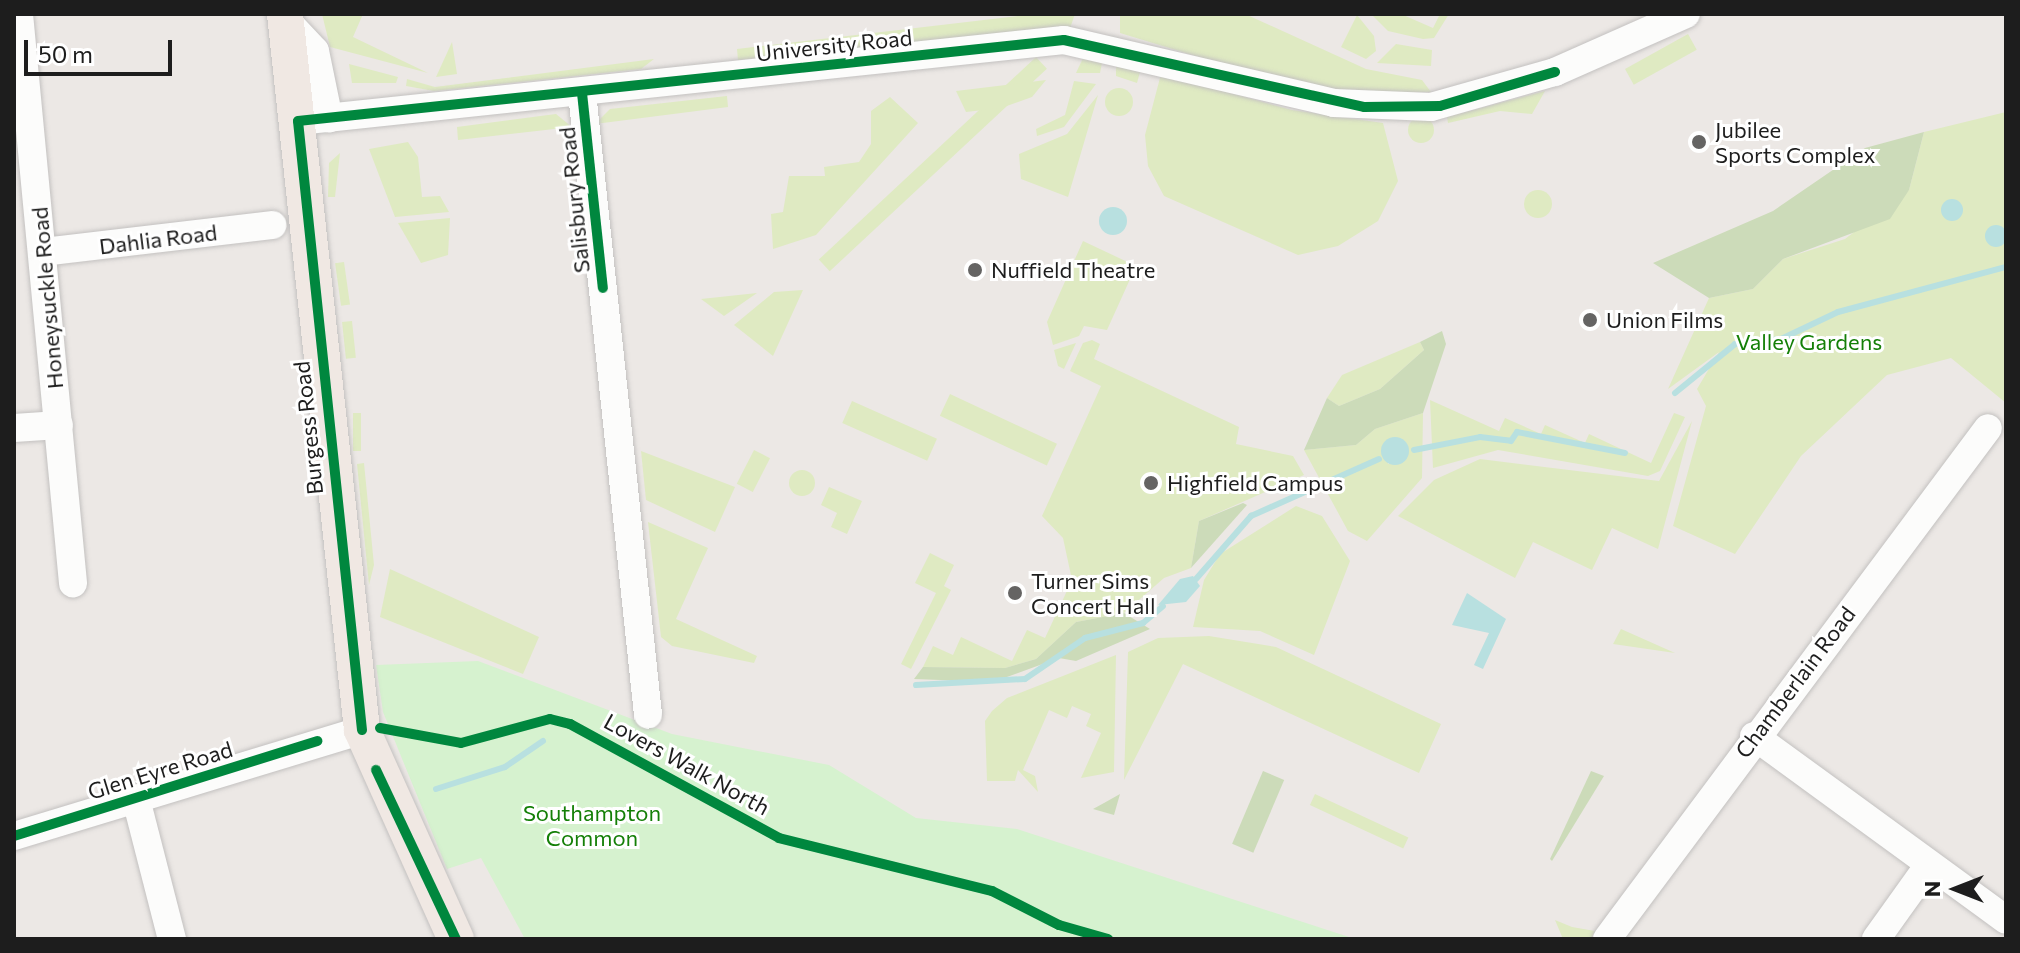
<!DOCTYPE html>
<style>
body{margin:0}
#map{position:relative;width:2020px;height:953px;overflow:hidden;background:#ece8e5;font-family:Commissioner,sans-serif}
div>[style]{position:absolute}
.grass>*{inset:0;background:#dfeac2;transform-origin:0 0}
.round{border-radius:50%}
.forest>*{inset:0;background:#ccdbb9;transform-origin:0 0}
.park>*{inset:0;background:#d6f2cf}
.water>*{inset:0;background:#b8e0e0}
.stream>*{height:6px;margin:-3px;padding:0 3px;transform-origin:3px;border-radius:3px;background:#b8e0e0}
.roads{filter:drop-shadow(0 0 2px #c3c1c0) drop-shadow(0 0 2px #c3c1c0)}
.minor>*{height:28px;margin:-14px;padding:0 14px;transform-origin:14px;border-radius:14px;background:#fcfcfb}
.major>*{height:36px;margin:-18px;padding:0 18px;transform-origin:18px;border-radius:18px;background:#f0e8e3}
.cycleway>*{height:10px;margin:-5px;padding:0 5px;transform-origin:5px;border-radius:5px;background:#00873e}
.dots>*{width:22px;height:22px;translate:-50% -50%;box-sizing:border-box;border:4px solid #fff;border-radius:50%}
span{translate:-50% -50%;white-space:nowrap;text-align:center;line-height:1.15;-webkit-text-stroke:6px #fff;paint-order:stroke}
.street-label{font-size:22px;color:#1d1d1d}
.poi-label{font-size:22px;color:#1d1d1d}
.left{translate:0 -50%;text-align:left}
.park-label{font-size:22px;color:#147f07}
.frame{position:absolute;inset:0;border:16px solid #1d1d1d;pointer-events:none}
.north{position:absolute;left:1916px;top:849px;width:80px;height:80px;-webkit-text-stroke:6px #fff;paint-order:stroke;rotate:270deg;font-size:22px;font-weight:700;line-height:32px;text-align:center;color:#1d1d1d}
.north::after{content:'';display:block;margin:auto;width:28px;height:36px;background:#1d1d1d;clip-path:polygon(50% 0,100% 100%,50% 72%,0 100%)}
.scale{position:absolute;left:24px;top:40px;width:148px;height:36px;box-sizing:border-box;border:4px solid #1d1d1d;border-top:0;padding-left:10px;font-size:24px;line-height:28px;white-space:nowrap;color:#1d1d1d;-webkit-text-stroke:6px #fff;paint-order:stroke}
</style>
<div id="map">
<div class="grass">
<div style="clip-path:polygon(322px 14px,363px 14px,353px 37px,428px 73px,330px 47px)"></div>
<div style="clip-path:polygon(1034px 14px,1075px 14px,1070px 28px,738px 60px,737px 49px)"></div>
<div style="clip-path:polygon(1120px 14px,1245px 14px,1366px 69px,1422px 80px,1431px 92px,1352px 94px,1225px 65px,1120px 33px)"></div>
<div style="clip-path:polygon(1371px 14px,1401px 14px,1433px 28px,1440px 14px,1449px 14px,1434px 38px,1423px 39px,1388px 31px)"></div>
<div style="clip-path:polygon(1357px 15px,1374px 36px,1376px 51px,1366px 59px,1341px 47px)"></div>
<div style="left:1688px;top:34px;width:18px;height:72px;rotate:61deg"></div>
<div style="clip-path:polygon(452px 42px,457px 74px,436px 77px)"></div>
<div style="clip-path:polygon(1396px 44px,1432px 50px,1431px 66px,1377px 63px)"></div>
<div style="left:1036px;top:57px;width:16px;height:297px;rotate:47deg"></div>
<div style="clip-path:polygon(1083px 58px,1103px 58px,1100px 73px,1076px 73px)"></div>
<div style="clip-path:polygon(654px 59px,641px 69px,434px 91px,406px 86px,407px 79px,435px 87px)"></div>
<div style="clip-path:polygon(1116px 60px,1140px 72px,1137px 83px,1116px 76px)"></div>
<div style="clip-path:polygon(349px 64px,398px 77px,396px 83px,352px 83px)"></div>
<div style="clip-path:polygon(1161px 74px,1292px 110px,1383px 123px,1398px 181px,1378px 221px,1338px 246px,1298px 255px,1164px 196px,1148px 166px,1145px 135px)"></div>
<div style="clip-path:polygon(1046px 80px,1032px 97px,1001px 108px,966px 112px,956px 91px)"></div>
<div style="clip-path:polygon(1074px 81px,1096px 84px,1064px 127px,1037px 136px,1036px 129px,1065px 115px)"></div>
<div class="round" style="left:1105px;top:88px;width:28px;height:28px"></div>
<div style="clip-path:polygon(1545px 91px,1532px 114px,1500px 111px,1448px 123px,1447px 117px)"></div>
<div style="clip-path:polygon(1098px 95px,1068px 197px,1021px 179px,1019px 154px,1067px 134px)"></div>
<div style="clip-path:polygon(727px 96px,728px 107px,595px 124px,610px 109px)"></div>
<div style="clip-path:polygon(890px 97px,918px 123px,816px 235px,773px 249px,771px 214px,783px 212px,789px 176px,825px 176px,824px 167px,859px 162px,871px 144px,871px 111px)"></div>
<div style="clip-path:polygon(2006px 112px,2006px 403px,1951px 358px,1887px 375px,1801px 456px,1735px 554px,1673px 526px,1706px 406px,1697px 389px,1719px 352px,1668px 389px,1709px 298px,1753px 289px,1783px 259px,1845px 239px,1909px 190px,1924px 132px)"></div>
<div style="clip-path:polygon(556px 114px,572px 127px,458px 140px,457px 127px)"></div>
<div class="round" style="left:1408px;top:117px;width:26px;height:26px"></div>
<div style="clip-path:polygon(408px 142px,418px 157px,422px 197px,440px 196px,449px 212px,395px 217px,369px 149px)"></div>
<div style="clip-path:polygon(340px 153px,335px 197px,328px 197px,329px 163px)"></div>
<div class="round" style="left:1524px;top:190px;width:28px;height:28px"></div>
<div style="clip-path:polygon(450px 218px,448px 255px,421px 263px,398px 223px)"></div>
<div style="clip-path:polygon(1083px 241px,1136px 266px,1107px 330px,1084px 326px,1079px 336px,1053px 345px,1047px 322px)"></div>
<div style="left:344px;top:262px;width:43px;height:9px;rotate:82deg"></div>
<div style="clip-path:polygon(803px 290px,773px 356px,734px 325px,774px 292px)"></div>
<div style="clip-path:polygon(757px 293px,724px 316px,701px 299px)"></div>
<div style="left:352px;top:321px;width:37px;height:10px;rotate:84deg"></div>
<div style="clip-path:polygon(1092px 340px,1100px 344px,1094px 359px,1239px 427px,1236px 444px,1293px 456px,1304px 475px,1199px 521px,1191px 568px,1164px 578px,1124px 613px,1076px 622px,1036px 659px,1005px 668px,923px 667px,933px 646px,953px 655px,961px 637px,1012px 661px,1027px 630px,1045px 638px,1072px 580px,1063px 538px,1042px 516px,1101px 386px,1070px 371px,1083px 343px)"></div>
<div style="clip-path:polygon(1420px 342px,1424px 350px,1380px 389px,1339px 406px,1327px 398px,1342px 375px)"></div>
<div style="clip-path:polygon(1076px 343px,1064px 369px,1058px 366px,1054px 350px)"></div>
<div style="left:950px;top:394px;width:118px;height:24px;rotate:25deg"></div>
<div style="clip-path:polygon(1430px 400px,1499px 431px,1505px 418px,1541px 434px,1545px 425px,1585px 443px,1589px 434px,1651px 463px,1674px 413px,1685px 417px,1660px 471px,1648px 476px,1498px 450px,1433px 468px)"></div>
<div style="left:852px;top:401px;width:93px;height:24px;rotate:24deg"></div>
<div style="left:353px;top:413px;width:8px;height:38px"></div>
<div style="clip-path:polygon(evenodd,1423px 413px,1422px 478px,1367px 541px,1348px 531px,1304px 450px,1356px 445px,1375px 429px,1423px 413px,1403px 441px,1402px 458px,1388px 464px,1388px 442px,1403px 441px)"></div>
<div style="clip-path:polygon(1692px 421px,1658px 549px,1612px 528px,1592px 570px,1533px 542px,1515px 578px,1398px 516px,1434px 480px,1480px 459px,1659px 481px)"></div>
<div style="left:754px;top:450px;width:18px;height:38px;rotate:27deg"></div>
<div style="clip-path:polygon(641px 451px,735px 487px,715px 532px,646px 500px)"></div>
<div style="clip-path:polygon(364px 463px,374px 565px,369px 585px,357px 464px)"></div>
<div class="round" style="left:789px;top:470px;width:26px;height:26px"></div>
<div style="clip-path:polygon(829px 487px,862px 501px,847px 534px,831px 527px,837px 513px,821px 505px)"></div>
<div style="clip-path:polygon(1296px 506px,1322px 516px,1350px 561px,1314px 655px,1260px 631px,1193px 627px,1204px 580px,1220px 554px)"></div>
<div style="clip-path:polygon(648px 522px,708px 548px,676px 619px,757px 656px,754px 663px,672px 646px,661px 637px)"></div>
<div style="clip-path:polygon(930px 553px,954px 565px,944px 586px,951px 590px,911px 669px,901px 664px,936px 593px,915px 583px)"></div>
<div style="clip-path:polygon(390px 569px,539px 637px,523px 674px,380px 617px)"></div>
<div style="clip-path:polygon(1621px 629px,1675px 653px,1613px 644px)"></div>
<div style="clip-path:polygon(1209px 636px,1276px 647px,1441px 724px,1419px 773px,1183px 664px,1124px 780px,1128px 652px,1158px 638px)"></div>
<div style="clip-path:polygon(1116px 655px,1114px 772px,1081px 778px,1101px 733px,1086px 726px,1091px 714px,1072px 706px,1067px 718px,1049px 710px,1023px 770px,1035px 776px,1038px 792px,1018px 770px,1015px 781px,987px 781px,985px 721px,992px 711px,1007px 698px)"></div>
<div style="left:1315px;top:794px;width:103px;height:12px;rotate:25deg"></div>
<div style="clip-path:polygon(1555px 920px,1572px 927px,1595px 931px,1591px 939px,1563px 939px)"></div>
</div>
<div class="forest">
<div style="clip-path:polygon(1924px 132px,1909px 190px,1890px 219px,1783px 259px,1753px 289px,1709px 298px,1653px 263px,1773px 211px,1865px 148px)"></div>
<div style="clip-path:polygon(1442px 331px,1446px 344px,1423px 413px,1375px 429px,1356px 445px,1304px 450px,1327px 398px,1339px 406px,1380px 389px,1424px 350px,1420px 342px)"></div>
<div style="clip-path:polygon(1243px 503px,1247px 505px,1191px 568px,1199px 521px)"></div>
<div style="clip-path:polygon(1124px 613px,1150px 629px,1076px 661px,1059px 658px,993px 682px,914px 679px,923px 667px,1005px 668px,1036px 659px,1076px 622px)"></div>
<div style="left:1263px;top:771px;width:23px;height:79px;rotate:23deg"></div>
<div style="clip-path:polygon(1591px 771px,1604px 776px,1552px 861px,1550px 859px)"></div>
<div style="clip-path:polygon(1120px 794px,1114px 815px,1093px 809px,1104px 803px)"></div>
</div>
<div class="park">
<div style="clip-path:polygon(478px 661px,672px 734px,829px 765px,916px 818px,1017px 829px,1355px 939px,525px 939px,481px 858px,447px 869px,383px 712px,376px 665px)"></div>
</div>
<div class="water">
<div class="round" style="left:1941px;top:199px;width:22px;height:22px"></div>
<div class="round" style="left:1099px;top:207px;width:28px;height:28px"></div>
<div class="round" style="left:1985px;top:225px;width:22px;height:22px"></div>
<div class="round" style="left:1381px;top:437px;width:28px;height:28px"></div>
<div style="clip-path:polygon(1193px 576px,1200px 586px,1186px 602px,1158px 605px,1180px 579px)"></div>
<div style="clip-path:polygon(1467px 593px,1506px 619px,1483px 669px,1474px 665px,1489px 633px,1452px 625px)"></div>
</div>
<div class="stream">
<div style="left:1675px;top:393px;width:77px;rotate:-39.2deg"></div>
<div style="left:1735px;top:344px;width:46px;rotate:-6.2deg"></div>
<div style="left:1781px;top:339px;width:63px;rotate:-25.3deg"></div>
<div style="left:1838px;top:312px;width:174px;rotate:-15deg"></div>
<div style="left:1414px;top:450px;width:67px;rotate:-11.1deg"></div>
<div style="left:1480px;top:437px;width:31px;rotate:7deg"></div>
<div style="left:1511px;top:441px;width:11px;rotate:-56deg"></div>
<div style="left:1517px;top:432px;width:110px;rotate:11deg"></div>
<div style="left:1196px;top:579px;width:84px;rotate:-48.9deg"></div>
<div style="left:1251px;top:516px;width:140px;rotate:-24deg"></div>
<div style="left:916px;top:685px;width:109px;rotate:-3.2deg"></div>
<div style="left:1025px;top:679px;width:73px;rotate:-34.3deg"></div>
<div style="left:1085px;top:638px;width:60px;rotate:-14.5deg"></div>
<div style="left:1143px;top:623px;width:26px;rotate:-40deg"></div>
<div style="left:436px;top:789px;width:72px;rotate:-17.7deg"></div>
<div style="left:505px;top:767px;width:46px;rotate:-34.4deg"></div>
</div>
<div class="roads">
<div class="minor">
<div style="left:19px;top:14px;width:572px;rotate:84.58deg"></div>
<div style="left:286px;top:20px;width:42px;rotate:46.9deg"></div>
<div style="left:315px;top:51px;width:69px;rotate:78.4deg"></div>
<div style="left:582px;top:93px;width:625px;rotate:83.94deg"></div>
<div style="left:298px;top:121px;width:770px;rotate:-6.04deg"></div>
<div style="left:1064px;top:40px;width:277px;rotate:13.1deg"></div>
<div style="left:1334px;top:103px;width:97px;rotate:2.4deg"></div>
<div style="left:1431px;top:107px;width:129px;rotate:-15.8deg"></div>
<div style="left:1555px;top:72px;width:143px;rotate:-23.9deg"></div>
<div style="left:43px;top:252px;width:231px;rotate:-6.7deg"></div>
<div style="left:14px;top:428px;width:45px;rotate:-3.8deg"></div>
<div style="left:1754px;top:736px;width:312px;rotate:36.1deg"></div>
<div style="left:136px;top:799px;width:145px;rotate:75.6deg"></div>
<div style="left:14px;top:836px;width:364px;rotate:-16.9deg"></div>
<div style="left:1607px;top:939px;width:637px;rotate:-53.29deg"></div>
<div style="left:1876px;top:939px;width:91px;rotate:-54.4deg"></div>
</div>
<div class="major">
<div style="left:285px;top:14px;width:720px;rotate:83.86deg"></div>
<div style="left:362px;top:730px;width:229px;rotate:65.8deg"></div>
</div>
</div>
<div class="cycleway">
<div style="left:582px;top:93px;width:196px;rotate:83.9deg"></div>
<div style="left:380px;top:728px;width:82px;rotate:10.5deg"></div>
<div style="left:461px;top:743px;width:92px;rotate:-15.1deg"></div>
<div style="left:550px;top:719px;width:21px;rotate:14deg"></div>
<div style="left:570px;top:724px;width:238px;rotate:28.6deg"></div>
<div style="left:779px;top:838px;width:219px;rotate:14deg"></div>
<div style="left:992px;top:891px;width:75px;rotate:26.9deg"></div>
<div style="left:1059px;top:925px;width:51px;rotate:15.9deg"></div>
<div style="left:362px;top:730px;width:612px;rotate:-96deg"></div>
<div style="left:298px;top:121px;width:770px;rotate:-6.04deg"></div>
<div style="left:1064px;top:40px;width:307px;rotate:12.6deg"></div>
<div style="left:1364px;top:107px;width:76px;rotate:-0.8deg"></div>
<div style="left:1440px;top:106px;width:120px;rotate:-16.5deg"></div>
<div style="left:376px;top:770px;width:187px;rotate:64.7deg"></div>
<div style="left:14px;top:836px;width:318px;rotate:-17.4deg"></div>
</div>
<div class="dots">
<div style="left:1699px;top:142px;background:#656463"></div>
<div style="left:975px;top:270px;background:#656463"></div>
<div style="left:1590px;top:320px;background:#656463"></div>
<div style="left:1151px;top:483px;background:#656463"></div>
<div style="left:1015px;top:593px;background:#656463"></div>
</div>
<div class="street-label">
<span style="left:834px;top:45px;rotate:-6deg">University Road</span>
<span style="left:574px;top:200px;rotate:-96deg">Salisbury Road</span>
<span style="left:158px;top:239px;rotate:-7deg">Dahlia Road</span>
<span style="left:47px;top:298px;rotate:-95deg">Honeysuckle Road</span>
<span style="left:308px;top:428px;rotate:-96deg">Burgess Road</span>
<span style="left:1795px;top:682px;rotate:-53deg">Chamberlain Road</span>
<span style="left:687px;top:764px;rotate:29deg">Lovers Walk North</span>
<span style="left:160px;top:770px;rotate:-17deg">Glen Eyre Road</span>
</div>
<div class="poi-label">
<span class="left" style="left:1715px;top:142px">Jubilee<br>Sports Complex</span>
<span class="left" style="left:991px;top:270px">Nuffield Theatre</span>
<span class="left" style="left:1606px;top:320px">Union Films</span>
<span class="left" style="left:1167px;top:483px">Highfield Campus</span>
<span class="left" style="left:1031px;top:593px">Turner Sims<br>Concert Hall</span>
</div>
<div class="park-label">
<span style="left:1809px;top:342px">Valley Gardens</span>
<span style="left:592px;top:825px">Southampton<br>Common</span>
</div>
<div class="frame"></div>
<div class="north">N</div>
<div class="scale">50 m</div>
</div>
